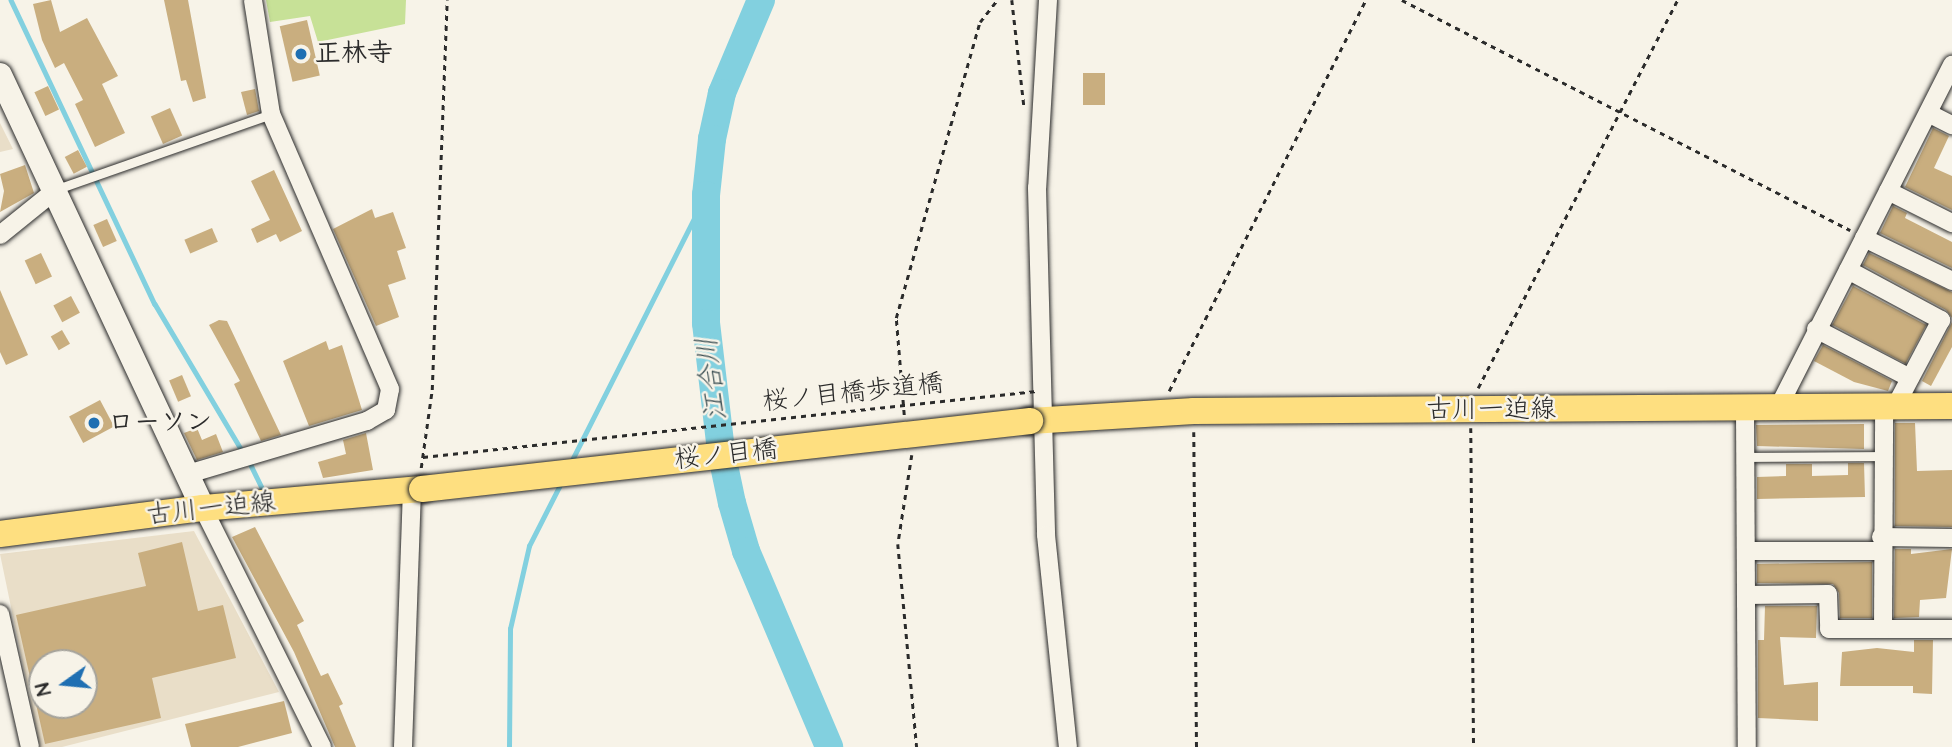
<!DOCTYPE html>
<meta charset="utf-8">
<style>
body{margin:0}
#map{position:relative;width:1952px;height:747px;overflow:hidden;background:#f7f3e8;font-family:"Architects Daughter","Klee One",sans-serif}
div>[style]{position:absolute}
.built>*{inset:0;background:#e9dec8}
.green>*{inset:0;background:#c7e197}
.stream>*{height:4.5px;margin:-2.25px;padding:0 2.25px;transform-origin:2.25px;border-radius:2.25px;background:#82d0df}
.river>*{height:28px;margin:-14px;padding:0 14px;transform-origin:14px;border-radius:14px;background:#82d0df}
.building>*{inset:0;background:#c9ae7f;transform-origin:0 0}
.path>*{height:2.5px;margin-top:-1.25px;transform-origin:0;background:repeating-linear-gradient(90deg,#2b2b2b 0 5px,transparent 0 10px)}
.roads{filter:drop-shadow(0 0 2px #2b2b2b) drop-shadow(0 0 2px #2b2b2b)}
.lane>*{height:9px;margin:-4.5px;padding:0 4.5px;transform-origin:4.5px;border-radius:4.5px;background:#f7f3e8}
.street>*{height:18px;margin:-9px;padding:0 9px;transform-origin:9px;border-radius:9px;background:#f7f3e8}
.secondary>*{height:24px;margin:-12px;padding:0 12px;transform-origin:12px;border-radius:12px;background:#f7f3e8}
.primary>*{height:26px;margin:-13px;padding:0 13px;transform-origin:13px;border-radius:13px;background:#fedf80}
.path-bridge>*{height:2.5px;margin-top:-1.25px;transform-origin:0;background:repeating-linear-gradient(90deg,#2b2b2b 0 5px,transparent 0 10px)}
.bridges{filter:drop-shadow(0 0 2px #2b2b2b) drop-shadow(0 0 2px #2b2b2b)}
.primary-bridge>*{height:26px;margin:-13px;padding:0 13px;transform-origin:13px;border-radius:13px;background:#fedf80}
.dots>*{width:19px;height:19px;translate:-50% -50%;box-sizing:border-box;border:4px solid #f7f3e8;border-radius:50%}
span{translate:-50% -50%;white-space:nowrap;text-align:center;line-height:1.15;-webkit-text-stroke:5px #f7f3e8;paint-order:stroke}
.poi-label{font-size:26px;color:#2b2b2b;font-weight:700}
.left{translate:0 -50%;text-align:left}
.street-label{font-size:26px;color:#2b2b2b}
.water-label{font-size:28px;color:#415458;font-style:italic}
.north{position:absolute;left:28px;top:649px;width:70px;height:70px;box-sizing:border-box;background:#f7f3e8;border:2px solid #a5a39c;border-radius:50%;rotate:255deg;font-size:19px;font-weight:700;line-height:28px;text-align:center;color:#2b2b2b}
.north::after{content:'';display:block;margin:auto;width:24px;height:32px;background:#1f6fb2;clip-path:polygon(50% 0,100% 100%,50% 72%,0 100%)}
</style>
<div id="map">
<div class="built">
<div style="clip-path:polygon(0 123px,13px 149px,0 152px)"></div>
<div style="clip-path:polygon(evenodd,194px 531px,279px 692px,62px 747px,40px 747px,0 554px,194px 531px,42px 663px,84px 663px,84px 705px,42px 705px,42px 663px)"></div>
</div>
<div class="green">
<div style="clip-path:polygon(266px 0,406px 0,405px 24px,318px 42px,310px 16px,270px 22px)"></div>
</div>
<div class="stream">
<div style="left:11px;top:0;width:336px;rotate:64.7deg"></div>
<div style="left:155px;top:304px;width:172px;rotate:59.3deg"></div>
<div style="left:248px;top:459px;width:37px;rotate:64deg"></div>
<div style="left:570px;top:464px;width:301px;rotate:-63.2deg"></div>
<div style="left:509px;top:747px;width:118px;rotate:-89.5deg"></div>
<div style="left:510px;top:629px;width:85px;rotate:-77.1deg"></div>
<div style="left:529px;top:546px;width:68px;rotate:-63.1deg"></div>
</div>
<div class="river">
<div style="left:761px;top:0;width:101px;rotate:112.8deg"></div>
<div style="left:722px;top:93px;width:47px;rotate:102.3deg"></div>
<div style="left:712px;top:139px;width:56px;rotate:96.1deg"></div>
<div style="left:706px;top:195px;width:128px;rotate:90deg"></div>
<div style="left:706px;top:323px;width:129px;rotate:83.3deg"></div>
<div style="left:721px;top:451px;width:53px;rotate:78.1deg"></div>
<div style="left:732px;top:503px;width:50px;rotate:73.7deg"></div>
<div style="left:746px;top:551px;width:213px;rotate:67deg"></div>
</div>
<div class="building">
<div style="clip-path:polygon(51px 0,60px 32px,87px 18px,118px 76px,102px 84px,125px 133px,95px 147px,75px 104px,83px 100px,64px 63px,55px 68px,42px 40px,33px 4px)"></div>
<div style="clip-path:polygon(164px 0,188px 0,206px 98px,193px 102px,186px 80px,181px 81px)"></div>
<div style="left:307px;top:20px;width:57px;height:28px;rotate:77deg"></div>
<div style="left:1083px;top:73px;width:22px;height:32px"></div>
<div style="left:48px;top:86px;width:26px;height:15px;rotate:65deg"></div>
<div style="clip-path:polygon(255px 89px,259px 111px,247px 115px,241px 92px)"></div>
<div style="left:170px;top:108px;width:30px;height:21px;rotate:66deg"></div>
<div style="clip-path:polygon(1933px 128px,1949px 136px,1934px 168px,1952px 176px,1952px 210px,1905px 187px)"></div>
<div style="left:78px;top:150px;width:19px;height:15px;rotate:62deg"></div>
<div style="clip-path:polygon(25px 165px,34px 193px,0 212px,4px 191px,0 174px)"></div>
<div style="clip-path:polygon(274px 170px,302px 231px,280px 242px,276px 234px,257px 243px,251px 229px,270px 220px,251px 181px)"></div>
<div style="clip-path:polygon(1893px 206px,1907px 213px,1905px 218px,1952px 242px,1952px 268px,1880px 233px)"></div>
<div style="clip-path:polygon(372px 209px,375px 218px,393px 212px,406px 248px,397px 251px,406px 279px,388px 285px,399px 317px,376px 326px,333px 229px)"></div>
<div style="left:107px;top:219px;width:24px;height:15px;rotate:66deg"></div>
<div style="left:212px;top:228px;width:15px;height:30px;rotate:67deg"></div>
<div style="left:41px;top:253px;width:26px;height:18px;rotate:65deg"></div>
<div style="clip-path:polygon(1869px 253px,1952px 292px,1952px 318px,1946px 310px,1863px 265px)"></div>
<div style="left:1853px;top:286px;width:83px;height:44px;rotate:28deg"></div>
<div style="clip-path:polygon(0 290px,28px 355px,6px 365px,0 352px)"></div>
<div style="left:71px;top:296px;width:19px;height:20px;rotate:62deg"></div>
<div style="clip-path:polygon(219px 320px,227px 321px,281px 435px,261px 441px,234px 384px,240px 381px,209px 325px)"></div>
<div style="clip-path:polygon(1952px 322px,1952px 347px,1931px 386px,1922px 381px)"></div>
<div style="left:62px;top:330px;width:16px;height:13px;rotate:60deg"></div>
<div style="clip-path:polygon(326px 341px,329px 350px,342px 345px,362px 410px,309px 426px,283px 361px)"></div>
<div style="clip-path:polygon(1823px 345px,1892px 381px,1888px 391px,1854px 382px,1814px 361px)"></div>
<div style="left:182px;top:375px;width:23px;height:14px;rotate:67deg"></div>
<div style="left:100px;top:400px;width:30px;height:35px;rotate:62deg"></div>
<div style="clip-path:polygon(1895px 423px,1915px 423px,1917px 471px,1952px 470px,1952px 527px,1895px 526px)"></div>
<div style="clip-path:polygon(1864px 424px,1864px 449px,1757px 446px,1756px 425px)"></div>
<div style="clip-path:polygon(197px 428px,202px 440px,216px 434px,223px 452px,197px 460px,184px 433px)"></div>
<div style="clip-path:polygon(366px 433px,373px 470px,323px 478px,318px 462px,346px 454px,343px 440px)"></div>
<div style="clip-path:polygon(1848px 463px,1864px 463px,1865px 497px,1757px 499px,1757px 477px,1786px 476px,1786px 464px,1812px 464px,1812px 476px,1848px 475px)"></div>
<div style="clip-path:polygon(255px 527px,304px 621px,297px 625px,321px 676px,328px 673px,343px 704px,339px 706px,356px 747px,335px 747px,294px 652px,232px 537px)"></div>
<div style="clip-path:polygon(evenodd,182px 542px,198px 611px,223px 605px,236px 658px,152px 678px,161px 718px,45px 744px,16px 615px,146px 586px,138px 553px,182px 542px,42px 663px,84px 663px,84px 705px,41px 705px,42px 663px)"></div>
<div style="clip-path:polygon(1895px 549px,1911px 549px,1911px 554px,1952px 549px,1946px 598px,1920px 600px,1919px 617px,1894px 618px)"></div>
<div style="clip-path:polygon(1872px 562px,1872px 618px,1840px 618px,1839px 593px,1833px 584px,1757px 583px,1757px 564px)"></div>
<div style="clip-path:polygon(1765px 606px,1817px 606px,1816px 638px,1780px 637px,1784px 685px,1818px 682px,1818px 721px,1758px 718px,1758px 640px,1764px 640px)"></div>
<div style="clip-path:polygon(1914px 640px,1933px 640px,1932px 694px,1913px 693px,1913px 686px,1840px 686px,1842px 652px,1877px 648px,1914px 652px)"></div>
<div style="clip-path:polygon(284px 701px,292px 733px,238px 747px,191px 747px,185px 724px)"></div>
</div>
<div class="path">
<div style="left:1012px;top:0;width:107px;rotate:83.5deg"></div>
<div style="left:1402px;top:0;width:504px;rotate:27.18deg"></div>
<div style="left:1478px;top:388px;width:436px;rotate:-62.8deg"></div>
<div style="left:1169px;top:391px;width:438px;rotate:-63.3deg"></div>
<div style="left:904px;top:415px;width:97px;rotate:-94.7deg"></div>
<div style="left:896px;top:318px;width:308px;rotate:-74.2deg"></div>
<div style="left:980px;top:22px;width:28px;rotate:-52deg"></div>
<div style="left:1471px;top:428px;width:319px;rotate:89.5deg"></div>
<div style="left:1194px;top:432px;width:315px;rotate:89.5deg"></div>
<div style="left:912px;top:455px;width:90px;rotate:98.9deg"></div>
<div style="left:898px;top:544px;width:204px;rotate:84.7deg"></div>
<div style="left:421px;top:468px;width:79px;rotate:-82deg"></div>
<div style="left:432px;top:390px;width:390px;rotate:-87.8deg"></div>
</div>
<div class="roads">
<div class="lane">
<div style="left:57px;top:189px;width:227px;rotate:-19.3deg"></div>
<div style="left:1745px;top:457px;width:140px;rotate:-0.4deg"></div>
</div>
<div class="street">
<div style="left:1048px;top:0;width:188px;rotate:93.3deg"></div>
<div style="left:1037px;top:188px;width:347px;rotate:88.5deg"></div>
<div style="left:1046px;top:535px;width:213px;rotate:84.1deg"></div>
<div style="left:1928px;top:113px;width:27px;rotate:27deg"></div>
<div style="left:1888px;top:191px;width:72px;rotate:26.6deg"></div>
<div style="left:0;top:235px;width:73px;rotate:-38.9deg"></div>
<div style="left:1864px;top:238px;width:98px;rotate:26deg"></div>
<div style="left:1848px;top:270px;width:106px;rotate:28.3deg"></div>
<div style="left:1941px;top:320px;width:98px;rotate:117.9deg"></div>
<div style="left:1816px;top:329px;width:106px;rotate:27.5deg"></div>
<div style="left:1778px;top:408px;width:385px;rotate:-63.1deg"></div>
<div style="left:1745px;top:410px;width:337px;rotate:89.7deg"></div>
<div style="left:188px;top:474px;width:187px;rotate:-16.5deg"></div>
<div style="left:367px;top:421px;width:22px;rotate:-30deg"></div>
<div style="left:386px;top:410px;width:21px;rotate:-79deg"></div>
<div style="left:390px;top:389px;width:300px;rotate:-113.4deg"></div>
<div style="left:271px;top:114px;width:115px;rotate:-99deg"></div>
<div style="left:203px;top:508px;width:267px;rotate:63.5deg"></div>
<div style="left:1881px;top:537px;width:71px;rotate:0.8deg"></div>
<div style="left:1746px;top:551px;width:136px"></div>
<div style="left:1746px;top:595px;width:82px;rotate:-0.7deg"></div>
<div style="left:1828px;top:594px;width:35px;rotate:88deg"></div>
<div style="left:1829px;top:629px;width:123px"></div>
<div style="left:0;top:614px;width:136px;rotate:77.3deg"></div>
<div style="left:1883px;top:629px;width:222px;rotate:-89.7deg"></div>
<div style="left:403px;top:747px;width:257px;rotate:-88deg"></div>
</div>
<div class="secondary">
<div style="left:0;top:75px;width:478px;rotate:64.9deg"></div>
</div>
<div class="primary">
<div style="left:1030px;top:421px;width:164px;rotate:-3.5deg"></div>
<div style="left:1194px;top:411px;width:758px;rotate:-0.38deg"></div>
<div style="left:0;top:534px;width:205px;rotate:-7.3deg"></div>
<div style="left:203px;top:508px;width:220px;rotate:-5deg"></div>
</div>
</div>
<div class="path-bridge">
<div style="left:423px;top:457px;width:617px;rotate:-6.15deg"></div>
</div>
<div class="bridges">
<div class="primary-bridge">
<div style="left:422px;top:489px;width:612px;rotate:-6.38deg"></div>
</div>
</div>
<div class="dots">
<div style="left:301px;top:54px;background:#1f6fb2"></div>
<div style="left:94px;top:423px;background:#1f6fb2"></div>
</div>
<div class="poi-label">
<span class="left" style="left:315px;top:54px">正林寺</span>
<span class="left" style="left:108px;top:423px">ローソン</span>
</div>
<div class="street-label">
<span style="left:853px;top:393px;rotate:-6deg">桜ノ目橋歩道橋</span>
<span style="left:1491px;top:410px">古川一迫線</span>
<span style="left:726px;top:455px;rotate:-6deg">桜ノ目橋</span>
<span style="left:211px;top:509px;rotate:-6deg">古川一迫線</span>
</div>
<div class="water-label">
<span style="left:712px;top:379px;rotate:-97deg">江合川</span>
</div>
<div class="north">N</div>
</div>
